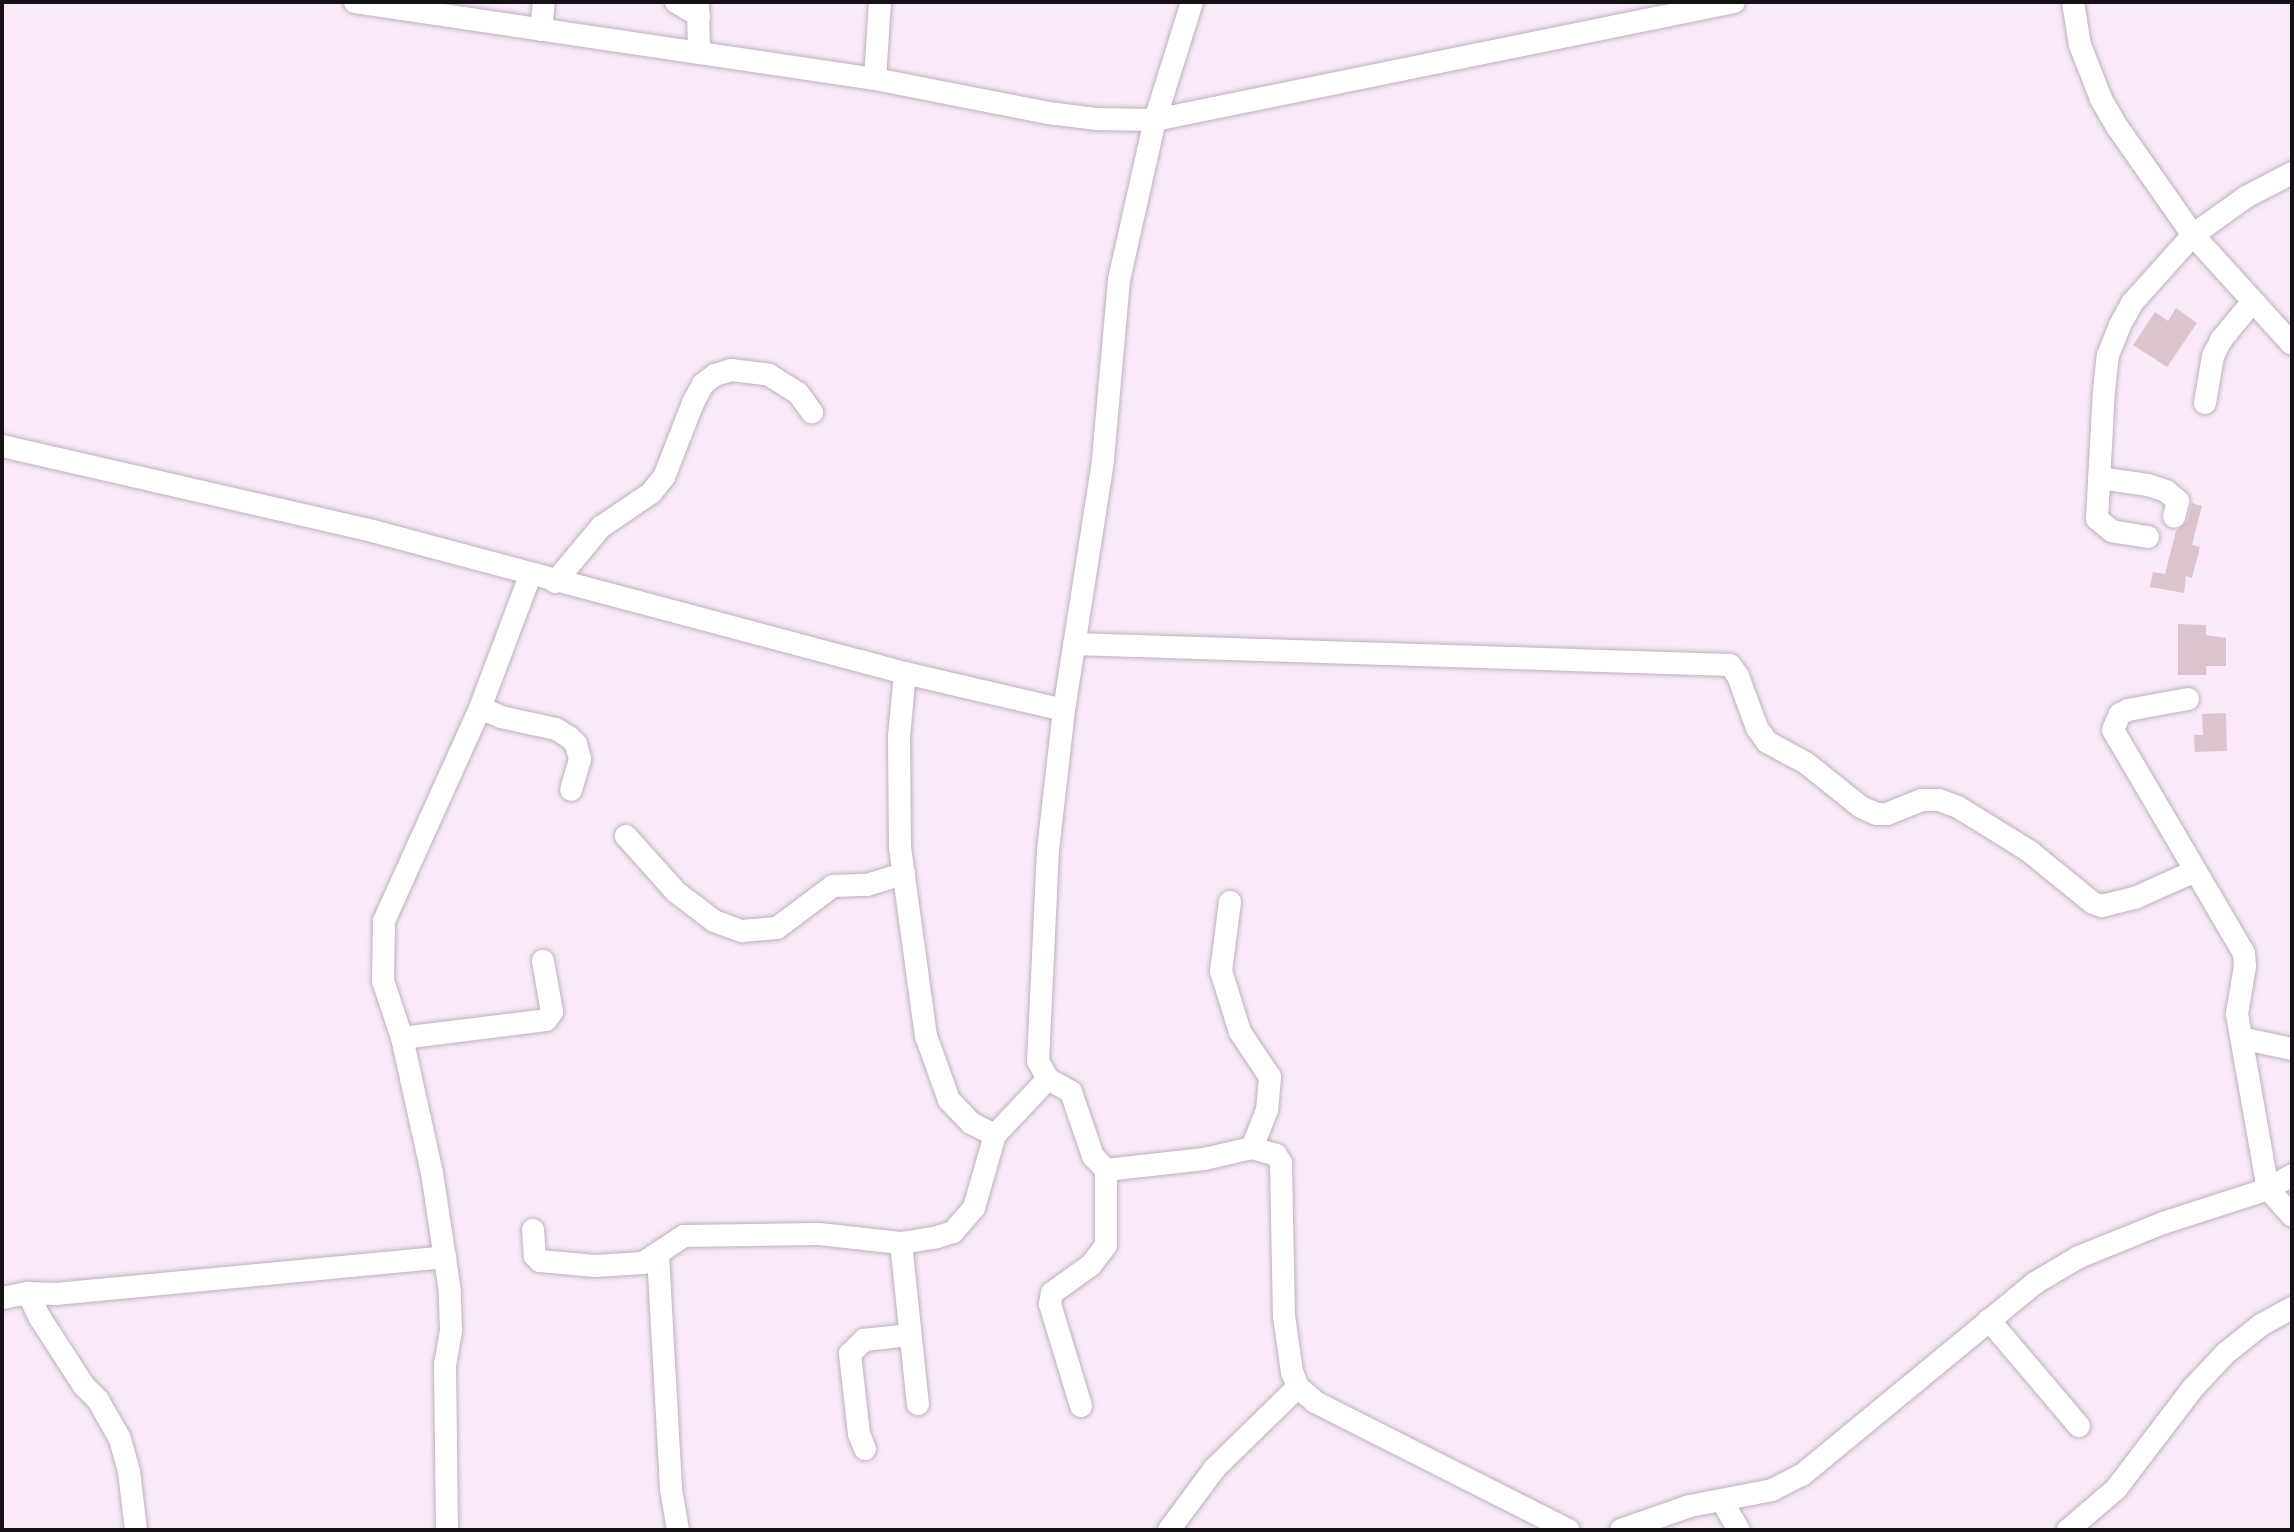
<!DOCTYPE html>
<style>
body{margin:0}
#map{position:relative;width:2294px;height:1532px;overflow:hidden;background:#faeaf9;font-family:"Open Sans",sans-serif}
div>[style]{position:absolute}
.building>*{inset:0;background:#dac5ce}
.roads{filter:drop-shadow(0 0 2px #beafbe) drop-shadow(0 0 2px #beafbe)}
.minor>*{height:22px;margin:-11px;padding:0 11px;transform-origin:11px;border-radius:11px;background:#fff}
span{translate:-50% -50%;white-space:nowrap;text-align:center;line-height:1.15;-webkit-text-stroke:8px #fff;paint-order:stroke}
.frame{position:absolute;inset:0;border:4px solid #161116;pointer-events:none}
</style>
<div id="map">
<div class="building">
<div style="clip-path:polygon(2176px 308px,2197px 323px,2167px 367px,2133px 345px,2155px 312px,2168px 321px)"></div>
<div style="clip-path:polygon(2192px 503px,2202px 506px,2192px 545px,2200px 547px,2192px 578px,2186px 576px,2184px 593px,2150px 587px,2153px 572px,2165px 574px,2176px 531px,2187px 521px)"></div>
<div style="clip-path:polygon(2178px 624px,2206px 625px,2206px 635px,2226px 638px,2226px 666px,2206px 666px,2206px 675px,2178px 675px)"></div>
<div style="clip-path:polygon(2226px 713px,2227px 751px,2195px 752px,2194px 735px,2203px 735px,2202px 714px)"></div>
</div>
<div class="roads">
<div class="minor">
<div style="left:355px;top:2px;width:526px;rotate:8.42deg"></div>
<div style="left:875px;top:79px;width:176px;rotate:11.1deg"></div>
<div style="left:1048px;top:113px;width:48px;rotate:7.1deg"></div>
<div style="left:1096px;top:119px;width:59px;rotate:1deg"></div>
<div style="left:1155px;top:120px;width:591px;rotate:-11.52deg"></div>
<div style="left:676px;top:2px;width:27px;rotate:31deg"></div>
<div style="left:698px;top:2px;width:51px;rotate:88.9deg"></div>
<div style="left:1192px;top:2px;width:124px;rotate:107.4deg"></div>
<div style="left:1155px;top:120px;width:164px;rotate:102.7deg"></div>
<div style="left:1119px;top:280px;width:182px;rotate:95.1deg"></div>
<div style="left:1103px;top:461px;width:252px;rotate:98.9deg"></div>
<div style="left:1064px;top:710px;width:141px;rotate:96.5deg"></div>
<div style="left:1048px;top:850px;width:211px;rotate:92.7deg"></div>
<div style="left:1038px;top:1061px;width:21px;rotate:61deg"></div>
<div style="left:1048px;top:1079px;width:26px;rotate:29deg"></div>
<div style="left:1071px;top:1092px;width:68px;rotate:71deg"></div>
<div style="left:1093px;top:1156px;width:19px;rotate:47deg"></div>
<div style="left:1106px;top:1170px;width:99px;rotate:-6.4deg"></div>
<div style="left:1204px;top:1159px;width:49px;rotate:-12.9deg"></div>
<div style="left:1252px;top:1148px;width:25px;rotate:16deg"></div>
<div style="left:1276px;top:1155px;width:9px;rotate:58deg"></div>
<div style="left:1281px;top:1163px;width:153px;rotate:88.9deg"></div>
<div style="left:1284px;top:1316px;width:57px;rotate:81.9deg"></div>
<div style="left:1292px;top:1372px;width:16px;rotate:68deg"></div>
<div style="left:1298px;top:1387px;width:23px;rotate:41deg"></div>
<div style="left:1315px;top:1402px;width:284px;rotate:26.8deg"></div>
<div style="left:2073px;top:2px;width:44px;rotate:80.8deg"></div>
<div style="left:2080px;top:45px;width:58px;rotate:68.7deg"></div>
<div style="left:2101px;top:99px;width:34px;rotate:60deg"></div>
<div style="left:2118px;top:128px;width:131px;rotate:55deg"></div>
<div style="left:2193px;top:235px;width:147px;rotate:47.8deg"></div>
<div style="left:541px;top:30px;width:28px;rotate:-84deg"></div>
<div style="left:875px;top:79px;width:77px;rotate:-86.3deg"></div>
<div style="left:2205px;top:403px;width:48px;rotate:-80.3deg"></div>
<div style="left:2213px;top:356px;width:18px;rotate:-63deg"></div>
<div style="left:2221px;top:340px;width:50px;rotate:-50.6deg"></div>
<div style="left:2px;top:446px;width:372px;rotate:12.9deg"></div>
<div style="left:365px;top:529px;width:559px;rotate:14.93deg"></div>
<div style="left:905px;top:673px;width:163px;rotate:13.1deg"></div>
<div style="left:2099px;top:478px;width:49px;rotate:8.1deg"></div>
<div style="left:2148px;top:485px;width:19px;rotate:18deg"></div>
<div style="left:2166px;top:491px;width:16px;rotate:40deg"></div>
<div style="left:2178px;top:501px;width:16px;rotate:104deg"></div>
<div style="left:2148px;top:537px;width:36px;rotate:-171deg"></div>
<div style="left:2112px;top:531px;width:19px;rotate:-141deg"></div>
<div style="left:2097px;top:519px;width:128px;rotate:-86.9deg"></div>
<div style="left:2104px;top:391px;width:36px;rotate:-84deg"></div>
<div style="left:2108px;top:355px;width:32px;rotate:-68deg"></div>
<div style="left:2120px;top:325px;width:25px;rotate:-61deg"></div>
<div style="left:2132px;top:303px;width:91px;rotate:-48.1deg"></div>
<div style="left:2193px;top:235px;width:65px;rotate:-35.6deg"></div>
<div style="left:2246px;top:197px;width:52px;rotate:-27.6deg"></div>
<div style="left:555px;top:582px;width:72px;rotate:-50.1deg"></div>
<div style="left:601px;top:527px;width:60px;rotate:-34.2deg"></div>
<div style="left:651px;top:493px;width:21px;rotate:-51deg"></div>
<div style="left:664px;top:477px;width:79px;rotate:-68.6deg"></div>
<div style="left:693px;top:403px;width:21px;rotate:-62deg"></div>
<div style="left:703px;top:384px;width:15px;rotate:-37deg"></div>
<div style="left:715px;top:375px;width:17px;rotate:-17deg"></div>
<div style="left:731px;top:370px;width:38px;rotate:7deg"></div>
<div style="left:769px;top:375px;width:34px;rotate:32deg"></div>
<div style="left:798px;top:393px;width:24px;rotate:54deg"></div>
<div style="left:1074px;top:644px;width:656px;rotate:1.83deg"></div>
<div style="left:1730px;top:665px;width:14px;rotate:54deg"></div>
<div style="left:1738px;top:676px;width:55px;rotate:69.9deg"></div>
<div style="left:1757px;top:728px;width:17px;rotate:54deg"></div>
<div style="left:1767px;top:742px;width:44px;rotate:28.3deg"></div>
<div style="left:1806px;top:763px;width:70px;rotate:38.7deg"></div>
<div style="left:1861px;top:807px;width:17px;rotate:24deg"></div>
<div style="left:1877px;top:814px;width:10px"></div>
<div style="left:1887px;top:814px;width:38px;rotate:-22deg"></div>
<div style="left:1922px;top:800px;width:17px"></div>
<div style="left:1939px;top:800px;width:20px;rotate:20deg"></div>
<div style="left:1958px;top:807px;width:84px;rotate:31.8deg"></div>
<div style="left:2029px;top:851px;width:82px;rotate:39.1deg"></div>
<div style="left:2093px;top:903px;width:9px;rotate:18deg"></div>
<div style="left:2102px;top:906px;width:36px;rotate:-14deg"></div>
<div style="left:2137px;top:897px;width:64px;rotate:-24.1deg"></div>
<div style="left:905px;top:673px;width:64px;rotate:95.4deg"></div>
<div style="left:899px;top:737px;width:110px;rotate:89.5deg"></div>
<div style="left:900px;top:847px;width:191px;rotate:82.2deg"></div>
<div style="left:926px;top:1036px;width:68px;rotate:70.2deg"></div>
<div style="left:949px;top:1100px;width:32px;rotate:46deg"></div>
<div style="left:971px;top:1123px;width:27px;rotate:27deg"></div>
<div style="left:2188px;top:699px;width:61px;rotate:169.6deg"></div>
<div style="left:2128px;top:710px;width:9px;rotate:153deg"></div>
<div style="left:2120px;top:714px;width:17px;rotate:114deg"></div>
<div style="left:2113px;top:730px;width:259px;rotate:59.6deg"></div>
<div style="left:2244px;top:953px;width:13px;rotate:86deg"></div>
<div style="left:2245px;top:966px;width:49px;rotate:99.5deg"></div>
<div style="left:2237px;top:1014px;width:178px;rotate:80deg"></div>
<div style="left:2268px;top:1189px;width:28px;rotate:-30deg"></div>
<div style="left:480px;top:708px;width:23px;rotate:23deg"></div>
<div style="left:501px;top:717px;width:56px;rotate:12.3deg"></div>
<div style="left:556px;top:729px;width:15px;rotate:32deg"></div>
<div style="left:569px;top:737px;width:10px;rotate:45deg"></div>
<div style="left:576px;top:744px;width:16px;rotate:75deg"></div>
<div style="left:580px;top:759px;width:32px;rotate:106deg"></div>
<div style="left:626px;top:836px;width:75px;rotate:48.2deg"></div>
<div style="left:676px;top:892px;width:48px;rotate:37.3deg"></div>
<div style="left:714px;top:921px;width:30px;rotate:20deg"></div>
<div style="left:742px;top:931px;width:35px;rotate:-5deg"></div>
<div style="left:777px;top:928px;width:70px;rotate:-36.9deg"></div>
<div style="left:833px;top:886px;width:34px;rotate:-2deg"></div>
<div style="left:867px;top:885px;width:39px;rotate:-17deg"></div>
<div style="left:1230px;top:902px;width:70px;rotate:97.4deg"></div>
<div style="left:1221px;top:971px;width:64px;rotate:72.7deg"></div>
<div style="left:1240px;top:1032px;width:54px;rotate:56.3deg"></div>
<div style="left:1270px;top:1077px;width:33px;rotate:95deg"></div>
<div style="left:1267px;top:1110px;width:41px;rotate:111.5deg"></div>
<div style="left:402px;top:1038px;width:145px;rotate:-7.1deg"></div>
<div style="left:546px;top:1020px;width:10px;rotate:-53deg"></div>
<div style="left:552px;top:1012px;width:52px;rotate:-100deg"></div>
<div style="left:2241px;top:1038px;width:52px;rotate:12.2deg"></div>
<div style="left:533px;top:1230px;width:26px;rotate:86deg"></div>
<div style="left:535px;top:1256px;width:7px;rotate:45deg"></div>
<div style="left:540px;top:1261px;width:55px;rotate:5.2deg"></div>
<div style="left:595px;top:1266px;width:48px;rotate:-3.6deg"></div>
<div style="left:643px;top:1263px;width:49px;rotate:-33.4deg"></div>
<div style="left:684px;top:1236px;width:135px;rotate:-0.8deg"></div>
<div style="left:819px;top:1234px;width:82px;rotate:6.3deg"></div>
<div style="left:901px;top:1243px;width:36px;rotate:-9deg"></div>
<div style="left:937px;top:1237px;width:17px;rotate:-17deg"></div>
<div style="left:953px;top:1232px;width:32px;rotate:-49deg"></div>
<div style="left:974px;top:1208px;width:76px;rotate:-74deg"></div>
<div style="left:995px;top:1135px;width:77px;rotate:-46.6deg"></div>
<div style="left:901px;top:1243px;width:162px;rotate:84deg"></div>
<div style="left:658px;top:1255px;width:234px;rotate:86.8deg"></div>
<div style="left:671px;top:1489px;width:42px;rotate:80.3deg"></div>
<div style="left:2px;top:1298px;width:26px;rotate:-11deg"></div>
<div style="left:1989px;top:1320px;width:139px;rotate:49.7deg"></div>
<div style="left:1081px;top:1406px;width:107px;rotate:-106.9deg"></div>
<div style="left:1050px;top:1304px;width:11px;rotate:-80deg"></div>
<div style="left:1052px;top:1293px;width:48px;rotate:-35.7deg"></div>
<div style="left:1091px;top:1265px;width:25px;rotate:-53deg"></div>
<div style="left:1106px;top:1245px;width:75px;rotate:-90deg"></div>
<div style="left:865px;top:1449px;width:16px;rotate:-112deg"></div>
<div style="left:859px;top:1434px;width:81px;rotate:-96.4deg"></div>
<div style="left:850px;top:1354px;width:20px;rotate:-45deg"></div>
<div style="left:864px;top:1340px;width:46px;rotate:-6.2deg"></div>
<div style="left:1722px;top:1501px;width:34px;rotate:60deg"></div>
<div style="left:136px;top:1530px;width:59px;rotate:-96.8deg"></div>
<div style="left:129px;top:1471px;width:35px;rotate:-106deg"></div>
<div style="left:119px;top:1437px;width:43px;rotate:-119.6deg"></div>
<div style="left:98px;top:1400px;width:20px;rotate:-135deg"></div>
<div style="left:84px;top:1386px;width:81px;rotate:-122.9deg"></div>
<div style="left:40px;top:1318px;width:28px;rotate:-116deg"></div>
<div style="left:28px;top:1293px;width:28px;rotate:2deg"></div>
<div style="left:56px;top:1294px;width:391px;rotate:-5.4deg"></div>
<div style="left:447px;top:1530px;width:165px;rotate:-90.7deg"></div>
<div style="left:445px;top:1365px;width:36px;rotate:-80deg"></div>
<div style="left:451px;top:1330px;width:38px;rotate:-92deg"></div>
<div style="left:450px;top:1292px;width:120px;rotate:-98.6deg"></div>
<div style="left:432px;top:1173px;width:138px;rotate:-102.5deg"></div>
<div style="left:402px;top:1038px;width:60px;rotate:-108.4deg"></div>
<div style="left:383px;top:981px;width:60px;rotate:-89deg"></div>
<div style="left:384px;top:921px;width:234px;rotate:-65.7deg"></div>
<div style="left:480px;top:708px;width:141px;rotate:-69.3deg"></div>
<div style="left:1169px;top:1530px;width:77px;rotate:-53.4deg"></div>
<div style="left:1215px;top:1468px;width:116px;rotate:-44.3deg"></div>
<div style="left:1621px;top:1530px;width:73px;rotate:-19.2deg"></div>
<div style="left:1690px;top:1506px;width:84px;rotate:-11deg"></div>
<div style="left:1772px;top:1490px;width:34px;rotate:-27deg"></div>
<div style="left:1802px;top:1475px;width:302px;rotate:-39.5deg"></div>
<div style="left:2035px;top:1283px;width:51px;rotate:-30.6deg"></div>
<div style="left:2079px;top:1257px;width:91px;rotate:-22deg"></div>
<div style="left:2163px;top:1223px;width:110px;rotate:-17.9deg"></div>
<div style="left:2268px;top:1189px;width:36px;rotate:48deg"></div>
<div style="left:2068px;top:1530px;width:63px;rotate:-40.5deg"></div>
<div style="left:2116px;top:1489px;width:127px;rotate:-52.7deg"></div>
<div style="left:2193px;top:1388px;width:48px;rotate:-46.7deg"></div>
<div style="left:2226px;top:1353px;width:45px;rotate:-38.7deg"></div>
<div style="left:2261px;top:1325px;width:35px;rotate:-29deg"></div>
</div>
</div>
<div class="frame"></div>
</div>
